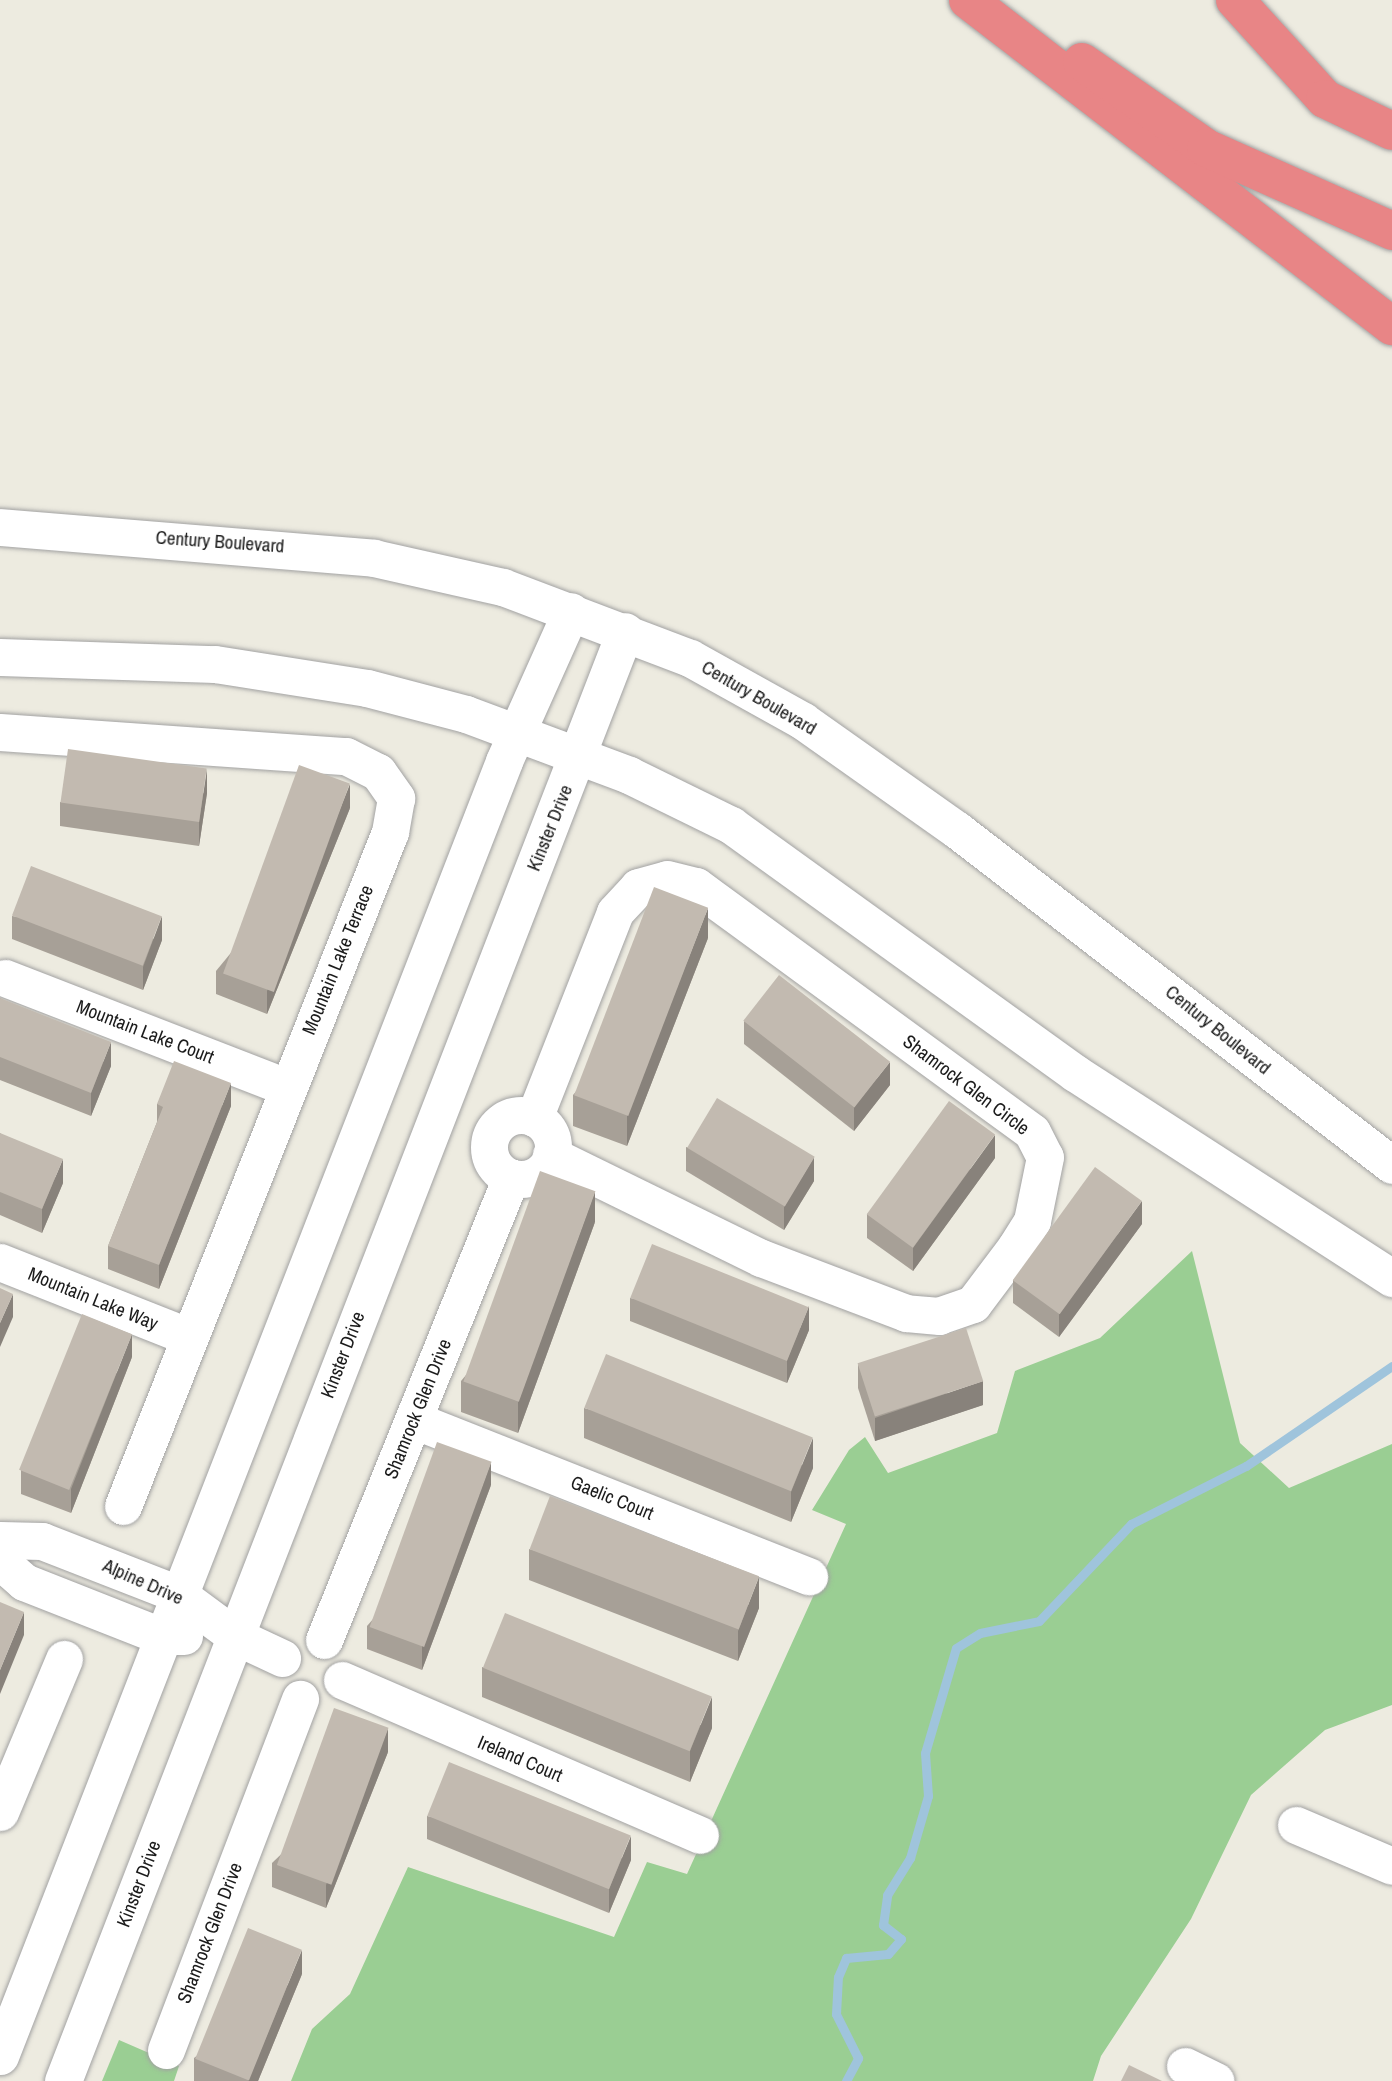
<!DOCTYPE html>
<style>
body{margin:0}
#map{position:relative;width:1392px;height:2081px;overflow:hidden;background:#edebe0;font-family:"Archivo Narrow",sans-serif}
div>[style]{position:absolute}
.forest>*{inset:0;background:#9ace93}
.stream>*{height:9px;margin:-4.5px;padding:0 4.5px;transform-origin:4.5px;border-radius:4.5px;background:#9fc4dc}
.roads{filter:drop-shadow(0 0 2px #a2a2a2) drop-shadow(0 0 2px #a2a2a2)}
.minor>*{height:37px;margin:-18.5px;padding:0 18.5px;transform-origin:18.5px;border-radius:18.5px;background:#fff}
.minor>.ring{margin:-18.5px;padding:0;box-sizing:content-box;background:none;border:37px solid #fff;border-radius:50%}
.highway>*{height:38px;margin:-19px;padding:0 19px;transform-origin:19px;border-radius:19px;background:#e88586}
.wall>*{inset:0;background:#a7a097}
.shaded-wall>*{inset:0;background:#88827b}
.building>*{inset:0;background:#c2bab0;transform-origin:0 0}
span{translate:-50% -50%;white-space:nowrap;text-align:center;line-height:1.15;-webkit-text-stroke:5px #fff;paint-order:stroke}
.street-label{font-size:19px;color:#1b1b1b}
</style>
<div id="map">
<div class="forest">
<div style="clip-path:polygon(1192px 1251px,1240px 1443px,1289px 1488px,1392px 1444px,1392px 1705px,1325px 1730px,1251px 1795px,1191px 1919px,1101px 2056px,1093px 2081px,291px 2081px,312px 2029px,350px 1994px,408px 1867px,614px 1937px,647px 1862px,687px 1874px,846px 1524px,812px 1510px,849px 1450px,865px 1437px,888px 1473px,997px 1433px,1015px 1371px,1100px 1338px)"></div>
<div style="clip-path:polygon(119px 2040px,179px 2066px,174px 2081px,102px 2081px)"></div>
</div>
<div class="stream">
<div style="left:846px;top:2081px;width:26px;rotate:-62deg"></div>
<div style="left:858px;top:2058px;width:49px;rotate:-116.6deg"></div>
<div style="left:836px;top:2014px;width:37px;rotate:-87deg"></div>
<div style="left:838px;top:1977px;width:21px;rotate:-67deg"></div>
<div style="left:846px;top:1958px;width:42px;rotate:-5.4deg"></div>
<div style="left:888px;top:1954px;width:20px;rotate:-49deg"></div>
<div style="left:901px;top:1939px;width:23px;rotate:-142deg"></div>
<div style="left:883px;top:1925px;width:30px;rotate:-82deg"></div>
<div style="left:887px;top:1895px;width:44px;rotate:-58.1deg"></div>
<div style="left:910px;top:1858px;width:65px;rotate:-73.8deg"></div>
<div style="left:928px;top:1796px;width:43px;rotate:-94deg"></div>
<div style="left:925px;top:1753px;width:109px;rotate:-73.6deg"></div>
<div style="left:956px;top:1648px;width:28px;rotate:-32deg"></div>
<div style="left:980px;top:1633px;width:60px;rotate:-11.5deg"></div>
<div style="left:1039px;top:1621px;width:134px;rotate:-46.5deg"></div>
<div style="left:1131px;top:1524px;width:129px;rotate:-26.8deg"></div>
<div style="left:1246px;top:1466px;width:177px;rotate:-34.4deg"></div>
</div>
<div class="roads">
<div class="minor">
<div style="left:0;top:527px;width:375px;rotate:4.7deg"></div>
<div style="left:374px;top:558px;width:132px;rotate:12.7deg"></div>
<div style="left:503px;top:587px;width:200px;rotate:20.8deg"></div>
<div style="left:690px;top:658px;width:129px;rotate:29.1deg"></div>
<div style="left:803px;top:721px;width:189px;rotate:35.3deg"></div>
<div style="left:957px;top:830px;width:549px;rotate:37.6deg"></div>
<div style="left:0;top:657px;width:215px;rotate:1.9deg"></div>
<div style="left:215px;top:664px;width:154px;rotate:9deg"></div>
<div style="left:367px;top:688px;width:102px;rotate:14.7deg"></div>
<div style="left:466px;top:714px;width:174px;rotate:20.5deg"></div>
<div style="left:629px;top:775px;width:114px;rotate:26.1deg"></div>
<div style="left:731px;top:825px;width:424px;rotate:35.8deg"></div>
<div style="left:1075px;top:1073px;width:378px;rotate:32.9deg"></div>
<div style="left:0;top:732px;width:347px;rotate:4deg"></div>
<div style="left:346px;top:756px;width:36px;rotate:27deg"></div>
<div style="left:378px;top:772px;width:32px;rotate:55deg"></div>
<div style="left:396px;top:798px;width:35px;rotate:100deg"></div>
<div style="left:390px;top:832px;width:725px;rotate:111.61deg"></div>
<div style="left:5px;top:978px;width:301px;rotate:21.2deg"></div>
<div class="ring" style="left:489px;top:1115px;width:27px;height:27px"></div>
<div style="left:534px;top:1118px;width:221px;rotate:-68.5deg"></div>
<div style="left:615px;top:912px;width:34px;rotate:-47deg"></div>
<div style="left:638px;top:887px;width:30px;rotate:-15deg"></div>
<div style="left:667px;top:879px;width:30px;rotate:14deg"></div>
<div style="left:696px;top:886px;width:416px;rotate:36.2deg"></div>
<div style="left:1032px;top:1132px;width:28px;rotate:63deg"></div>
<div style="left:1045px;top:1157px;width:65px;rotate:101.5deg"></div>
<div style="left:1032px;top:1221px;width:32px;rotate:122deg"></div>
<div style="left:1015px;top:1248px;width:70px;rotate:126.9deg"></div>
<div style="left:973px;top:1304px;width:36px;rotate:161deg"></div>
<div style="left:939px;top:1316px;width:33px;rotate:-175deg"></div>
<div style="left:906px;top:1313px;width:155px;rotate:-159.2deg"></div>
<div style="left:761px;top:1258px;width:234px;rotate:-153.9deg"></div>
<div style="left:0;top:1262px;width:201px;rotate:21.6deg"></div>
<div style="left:414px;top:1420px;width:425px;rotate:21.6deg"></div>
<div style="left:0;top:1540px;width:42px;rotate:1.4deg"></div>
<div style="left:42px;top:1541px;width:146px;rotate:21.3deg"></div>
<div style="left:178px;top:1594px;width:71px;rotate:36.4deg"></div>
<div style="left:235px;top:1636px;width:52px;rotate:25.1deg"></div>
<div style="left:0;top:1561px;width:32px;rotate:41deg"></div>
<div style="left:24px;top:1582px;width:147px;rotate:21.5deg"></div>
<div style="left:161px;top:1636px;width:23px"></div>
<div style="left:324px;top:1640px;width:499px;rotate:-68deg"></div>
<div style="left:342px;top:1680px;width:390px;rotate:23.4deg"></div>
<div style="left:0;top:1812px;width:166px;rotate:-67.3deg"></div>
<div style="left:1296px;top:1825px;width:104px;rotate:23.1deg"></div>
<div style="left:166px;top:2050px;width:376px;rotate:-69.1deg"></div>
<div style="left:0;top:2056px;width:1390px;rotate:-68.73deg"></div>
<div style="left:504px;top:761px;width:164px;rotate:-65.9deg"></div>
<div style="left:1185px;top:2066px;width:34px;rotate:26deg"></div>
<div style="left:63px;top:2081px;width:1555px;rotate:-68.81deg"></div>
</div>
<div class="highway">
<div style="left:968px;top:0;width:535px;rotate:37.56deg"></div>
<div style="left:1235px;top:0;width:134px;rotate:47.7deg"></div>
<div style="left:1325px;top:99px;width:74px;rotate:25.5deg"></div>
<div style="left:1082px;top:62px;width:151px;rotate:34.7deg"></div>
<div style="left:1206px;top:148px;width:204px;rotate:24deg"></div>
</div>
</div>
<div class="wall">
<div style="clip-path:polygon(207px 793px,199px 846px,60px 826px,60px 802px)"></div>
<div style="clip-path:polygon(350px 808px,267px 1014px,216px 994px,216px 971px)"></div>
<div style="clip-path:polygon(12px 916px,162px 940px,143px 990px,12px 939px)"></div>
<div style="clip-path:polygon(708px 938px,627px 1146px,573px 1126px,573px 1095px)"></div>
<div style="clip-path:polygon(0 998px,111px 1066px,91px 1116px,0 1080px)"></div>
<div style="clip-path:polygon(744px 1021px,890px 1085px,854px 1131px,744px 1044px)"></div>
<div style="clip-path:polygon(157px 1104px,231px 1106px,159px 1289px,108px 1269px,108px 1246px,157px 1122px)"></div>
<div style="clip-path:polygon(0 1133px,63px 1183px,42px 1233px,0 1215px)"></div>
<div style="clip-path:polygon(686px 1147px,814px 1181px,784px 1230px,686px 1171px)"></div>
<div style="clip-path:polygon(995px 1158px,913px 1271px,867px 1238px,867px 1214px)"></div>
<div style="clip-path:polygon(595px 1222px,518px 1433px,461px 1412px,461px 1381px)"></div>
<div style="clip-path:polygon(1142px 1224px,1059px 1337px,1013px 1303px,1013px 1280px)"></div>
<div style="clip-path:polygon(630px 1298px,809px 1330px,787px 1383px,630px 1321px)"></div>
<div style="clip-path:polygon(132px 1357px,71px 1513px,21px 1494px,21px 1470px)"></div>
<div style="clip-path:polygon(858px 1365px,983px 1405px,875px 1441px,858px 1388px)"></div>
<div style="clip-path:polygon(584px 1408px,813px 1468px,791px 1522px,584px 1438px)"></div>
<div style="clip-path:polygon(491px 1485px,422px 1670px,367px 1649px,367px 1626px)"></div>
<div style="clip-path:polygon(529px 1549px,759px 1608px,738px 1661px,529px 1580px)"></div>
<div style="clip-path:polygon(482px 1667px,712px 1728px,690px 1782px,482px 1697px)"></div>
<div style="clip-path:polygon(388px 1752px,326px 1908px,272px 1887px,272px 1863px)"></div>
<div style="clip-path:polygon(427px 1816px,631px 1860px,609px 1913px,427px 1839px)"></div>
<div style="clip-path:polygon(302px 1974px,258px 2081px,194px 2081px,194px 2058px)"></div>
</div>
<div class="shaded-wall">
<div style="clip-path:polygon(207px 769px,207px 793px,199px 846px,199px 822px)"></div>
<div style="clip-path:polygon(350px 784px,350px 808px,267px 1014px,267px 991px)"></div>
<div style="clip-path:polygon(708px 908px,708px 938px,627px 1146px,627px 1116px)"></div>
<div style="clip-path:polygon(162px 916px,162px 940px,143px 990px,143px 967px)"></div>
<div style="clip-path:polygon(111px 1042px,111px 1066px,91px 1116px,91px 1093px)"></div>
<div style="clip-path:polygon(890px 1062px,890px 1085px,854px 1131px,854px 1107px)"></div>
<div style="clip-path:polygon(231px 1083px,231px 1106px,159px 1289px,159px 1265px)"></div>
<div style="clip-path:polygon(995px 1135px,995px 1158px,913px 1271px,913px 1248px)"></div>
<div style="clip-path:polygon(814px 1157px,814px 1181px,784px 1230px,784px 1207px)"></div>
<div style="clip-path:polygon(63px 1159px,63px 1183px,42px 1233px,42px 1209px)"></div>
<div style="clip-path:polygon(595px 1191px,595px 1222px,518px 1433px,518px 1402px)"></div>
<div style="clip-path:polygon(1142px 1201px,1142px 1224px,1059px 1337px,1059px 1314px)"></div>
<div style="clip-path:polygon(13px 1294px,13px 1317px,0 1347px,0 1323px)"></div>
<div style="clip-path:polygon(809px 1306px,809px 1330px,787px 1383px,787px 1360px)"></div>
<div style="clip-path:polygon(132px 1334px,132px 1357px,71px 1513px,71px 1489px)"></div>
<div style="clip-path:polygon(983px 1381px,983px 1405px,875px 1441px,875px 1418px)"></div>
<div style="clip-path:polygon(813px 1438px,813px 1468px,791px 1522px,791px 1492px)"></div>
<div style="clip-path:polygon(491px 1462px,491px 1485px,422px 1670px,422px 1646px)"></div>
<div style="clip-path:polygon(759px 1577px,759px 1608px,738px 1661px,738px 1631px)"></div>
<div style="clip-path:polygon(24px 1612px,24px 1635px,0 1694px,0 1670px)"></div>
<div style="clip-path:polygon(712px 1697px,712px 1728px,690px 1782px,690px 1751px)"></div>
<div style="clip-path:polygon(388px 1728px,388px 1752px,326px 1908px,326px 1885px)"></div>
<div style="clip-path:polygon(631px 1836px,631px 1860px,609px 1913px,609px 1889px)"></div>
<div style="clip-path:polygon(302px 1950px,302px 1974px,258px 2081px,248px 2081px)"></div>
</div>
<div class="building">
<div style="left:68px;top:749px;width:140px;height:54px;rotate:8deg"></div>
<div style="left:299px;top:765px;width:54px;height:222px;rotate:20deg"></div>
<div style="left:31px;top:866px;width:140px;height:53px;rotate:21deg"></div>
<div style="left:654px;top:887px;width:58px;height:223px;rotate:21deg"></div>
<div style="left:779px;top:975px;width:141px;height:58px;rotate:38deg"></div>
<div style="clip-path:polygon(0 998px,111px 1042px,91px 1093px,0 1057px)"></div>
<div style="clip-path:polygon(174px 1061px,231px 1083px,159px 1265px,108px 1246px,163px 1107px,157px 1104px)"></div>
<div style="left:717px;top:1098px;width:114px;height:58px;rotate:31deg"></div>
<div style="left:949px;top:1101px;width:57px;height:140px;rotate:36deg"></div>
<div style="clip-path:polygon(0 1133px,63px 1159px,42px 1209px,0 1192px)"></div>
<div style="left:1095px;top:1167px;width:58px;height:140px;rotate:36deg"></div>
<div style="left:540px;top:1171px;width:59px;height:224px;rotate:20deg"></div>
<div style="left:652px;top:1244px;width:169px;height:58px;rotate:22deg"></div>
<div style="clip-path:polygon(0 1288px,13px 1294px,0 1323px)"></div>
<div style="left:82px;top:1314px;width:54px;height:168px;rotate:22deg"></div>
<div style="left:966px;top:1328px;width:56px;height:114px;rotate:72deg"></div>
<div style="left:606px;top:1354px;width:223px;height:58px;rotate:22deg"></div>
<div style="left:437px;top:1442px;width:58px;height:197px;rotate:20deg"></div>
<div style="left:550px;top:1496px;width:224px;height:57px;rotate:21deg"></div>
<div style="clip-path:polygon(0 1602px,24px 1612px,0 1670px)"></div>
<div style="left:505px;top:1613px;width:223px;height:59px;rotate:22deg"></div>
<div style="left:334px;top:1708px;width:58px;height:167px;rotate:20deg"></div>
<div style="left:449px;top:1762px;width:196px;height:58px;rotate:22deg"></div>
<div style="left:248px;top:1928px;width:58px;height:141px;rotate:22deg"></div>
<div style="clip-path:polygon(1129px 2065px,1162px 2081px,1121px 2081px)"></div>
</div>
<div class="street-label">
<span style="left:220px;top:542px;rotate:4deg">Century Boulevard</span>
<span style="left:759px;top:698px;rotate:30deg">Century Boulevard</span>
<span style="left:550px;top:828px;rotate:-68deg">Kinster Drive</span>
<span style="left:338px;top:960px;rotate:-68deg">Mountain Lake Terrace</span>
<span style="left:1218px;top:1030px;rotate:39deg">Century Boulevard</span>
<span style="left:145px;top:1032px;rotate:21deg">Mountain Lake Court</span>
<span style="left:966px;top:1085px;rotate:37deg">Shamrock Glen Circle</span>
<span style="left:93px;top:1299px;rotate:22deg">Mountain Lake Way</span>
<span style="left:343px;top:1355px;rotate:-69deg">Kinster Drive</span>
<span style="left:418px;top:1409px;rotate:-68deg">Shamrock Glen Drive</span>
<span style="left:612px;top:1498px;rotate:22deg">Gaelic Court</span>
<span style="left:143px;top:1582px;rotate:24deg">Alpine Drive</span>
<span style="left:520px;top:1759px;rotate:23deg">Ireland Court</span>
<span style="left:139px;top:1884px;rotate:-69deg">Kinster Drive</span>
<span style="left:210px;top:1933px;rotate:-69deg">Shamrock Glen Drive</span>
</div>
</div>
